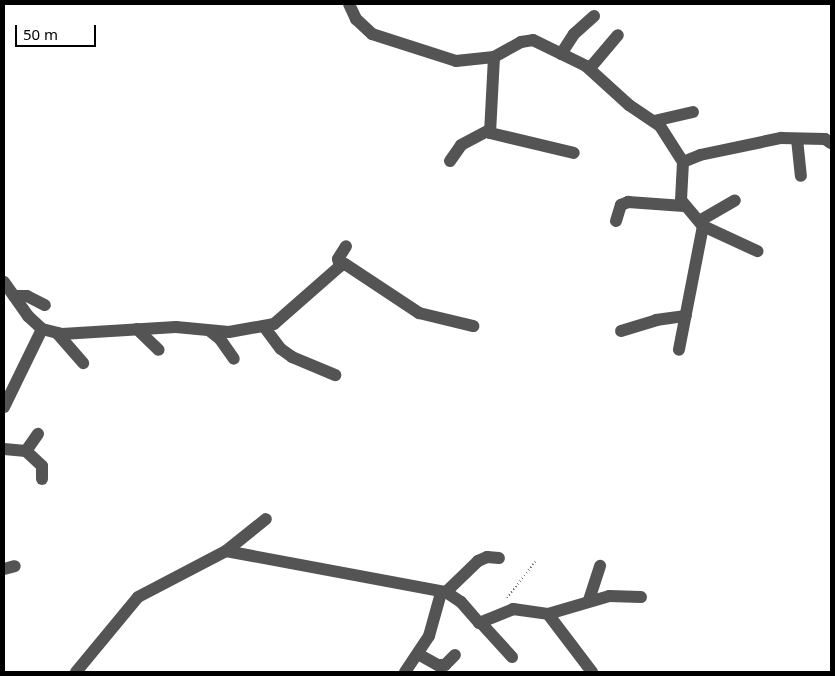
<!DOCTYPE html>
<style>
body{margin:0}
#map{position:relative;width:835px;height:676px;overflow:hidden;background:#fff;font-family:"Noto Sans",sans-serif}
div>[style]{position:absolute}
.path>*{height:2px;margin-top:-1px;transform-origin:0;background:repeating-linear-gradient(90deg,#767676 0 1px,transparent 0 3.5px)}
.minor>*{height:12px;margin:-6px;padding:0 6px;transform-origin:6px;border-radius:6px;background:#545454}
span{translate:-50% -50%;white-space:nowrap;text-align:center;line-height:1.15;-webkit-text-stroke:4px #fff;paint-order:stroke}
.frame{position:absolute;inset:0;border:5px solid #000;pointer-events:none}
.scale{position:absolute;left:15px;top:25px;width:81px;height:22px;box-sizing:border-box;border:2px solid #000;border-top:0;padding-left:6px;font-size:15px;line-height:18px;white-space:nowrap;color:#000;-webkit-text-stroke:4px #fff;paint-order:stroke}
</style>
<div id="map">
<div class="path">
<div style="left:507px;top:598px;width:46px;rotate:-52.1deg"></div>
</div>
<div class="minor">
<div style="left:349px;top:4px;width:17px;rotate:65deg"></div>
<div style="left:356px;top:19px;width:22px;rotate:43deg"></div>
<div style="left:372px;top:34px;width:88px;rotate:17.8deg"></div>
<div style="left:456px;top:61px;width:38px;rotate:-6deg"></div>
<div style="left:494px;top:57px;width:31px;rotate:-29deg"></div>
<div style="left:521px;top:42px;width:12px;rotate:-9deg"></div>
<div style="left:533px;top:40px;width:59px;rotate:26.1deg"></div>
<div style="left:586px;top:66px;width:58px;rotate:42.2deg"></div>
<div style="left:629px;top:105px;width:37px;rotate:34deg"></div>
<div style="left:660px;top:126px;width:43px;rotate:57.4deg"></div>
<div style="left:683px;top:162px;width:38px;rotate:93deg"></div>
<div style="left:681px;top:200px;width:34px;rotate:50deg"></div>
<div style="left:703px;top:226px;width:126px;rotate:101deg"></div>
<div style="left:561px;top:54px;width:24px;rotate:-57deg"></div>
<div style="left:574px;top:34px;width:27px;rotate:-42deg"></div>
<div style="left:494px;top:57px;width:76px;rotate:93deg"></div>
<div style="left:490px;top:133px;width:86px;rotate:13.4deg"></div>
<div style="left:590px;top:68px;width:43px;rotate:-49.7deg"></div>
<div style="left:654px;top:121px;width:40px;rotate:-13deg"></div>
<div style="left:797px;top:139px;width:37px;rotate:84deg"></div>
<div style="left:450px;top:161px;width:19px;rotate:-55deg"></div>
<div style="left:461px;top:145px;width:32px;rotate:-28deg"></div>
<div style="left:683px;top:162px;width:18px;rotate:-22deg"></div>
<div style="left:700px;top:155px;width:83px;rotate:-11.9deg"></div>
<div style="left:781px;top:138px;width:44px;rotate:1.3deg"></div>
<div style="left:825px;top:139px;width:7px;rotate:34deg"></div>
<div style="left:701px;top:220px;width:39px;rotate:-30deg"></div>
<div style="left:616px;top:221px;width:17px;rotate:-73deg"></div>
<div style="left:621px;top:205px;width:8px;rotate:-23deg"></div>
<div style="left:628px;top:202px;width:56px;rotate:4.1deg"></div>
<div style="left:703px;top:226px;width:60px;rotate:24.8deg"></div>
<div style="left:340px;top:266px;width:7px;rotate:-106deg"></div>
<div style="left:338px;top:259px;width:15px;rotate:-58deg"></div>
<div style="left:4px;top:282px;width:42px;rotate:54.8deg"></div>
<div style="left:28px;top:316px;width:19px;rotate:43deg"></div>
<div style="left:42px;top:329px;width:21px;rotate:14deg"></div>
<div style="left:62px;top:334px;width:114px;rotate:-3.5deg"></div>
<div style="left:176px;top:327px;width:53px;rotate:5.4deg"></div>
<div style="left:229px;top:332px;width:46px;rotate:-10.1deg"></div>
<div style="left:274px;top:324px;width:88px;rotate:-41.3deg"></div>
<div style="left:340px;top:266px;width:5px;rotate:-22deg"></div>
<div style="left:345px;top:264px;width:89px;rotate:33.5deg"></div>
<div style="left:419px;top:313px;width:56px;rotate:13.5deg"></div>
<div style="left:14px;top:296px;width:13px"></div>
<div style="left:27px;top:296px;width:20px;rotate:27deg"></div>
<div style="left:265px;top:328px;width:26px;rotate:53deg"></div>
<div style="left:281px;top:349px;width:14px;rotate:36deg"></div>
<div style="left:292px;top:357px;width:47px;rotate:22.7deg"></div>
<div style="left:137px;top:329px;width:30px;rotate:44deg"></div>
<div style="left:210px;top:331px;width:13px;rotate:39deg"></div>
<div style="left:220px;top:339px;width:24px;rotate:55deg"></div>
<div style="left:621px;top:331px;width:37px;rotate:-17deg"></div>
<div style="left:656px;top:320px;width:30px;rotate:-8deg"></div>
<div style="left:57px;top:333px;width:40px;rotate:49deg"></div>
<div style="left:4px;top:407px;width:87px;rotate:-64deg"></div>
<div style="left:4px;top:449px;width:22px;rotate:5deg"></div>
<div style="left:26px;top:451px;width:21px;rotate:-55deg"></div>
<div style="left:26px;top:451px;width:22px;rotate:43deg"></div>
<div style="left:42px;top:466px;width:13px;rotate:90deg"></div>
<div style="left:226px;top:551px;width:51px;rotate:-38.7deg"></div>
<div style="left:4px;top:569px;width:11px;rotate:-15deg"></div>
<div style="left:446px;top:592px;width:45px;rotate:-44.1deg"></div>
<div style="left:478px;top:561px;width:10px;rotate:-24deg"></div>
<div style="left:487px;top:557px;width:12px;rotate:5deg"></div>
<div style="left:589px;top:600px;width:36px;rotate:-72deg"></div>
<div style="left:548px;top:614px;width:73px;rotate:52.8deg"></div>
<div style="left:481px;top:623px;width:46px;rotate:47.6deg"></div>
<div style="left:418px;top:654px;width:23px;rotate:29deg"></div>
<div style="left:438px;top:665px;width:7px"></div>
<div style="left:445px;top:665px;width:14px;rotate:-45deg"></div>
<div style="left:76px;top:672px;width:97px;rotate:-50.4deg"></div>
<div style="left:138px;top:597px;width:99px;rotate:-27.6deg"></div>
<div style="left:226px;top:551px;width:224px;rotate:10.6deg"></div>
<div style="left:446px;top:592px;width:18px;rotate:34deg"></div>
<div style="left:461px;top:602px;width:28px;rotate:49deg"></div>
<div style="left:479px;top:623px;width:37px;rotate:-22deg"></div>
<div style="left:513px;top:609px;width:35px;rotate:8deg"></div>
<div style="left:548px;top:614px;width:64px;rotate:-16.4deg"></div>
<div style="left:609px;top:596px;width:32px;rotate:2deg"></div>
<div style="left:405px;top:672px;width:43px;rotate:-56.3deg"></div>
<div style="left:429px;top:636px;width:45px;rotate:-74.4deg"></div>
</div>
<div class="frame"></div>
<div class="scale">50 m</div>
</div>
